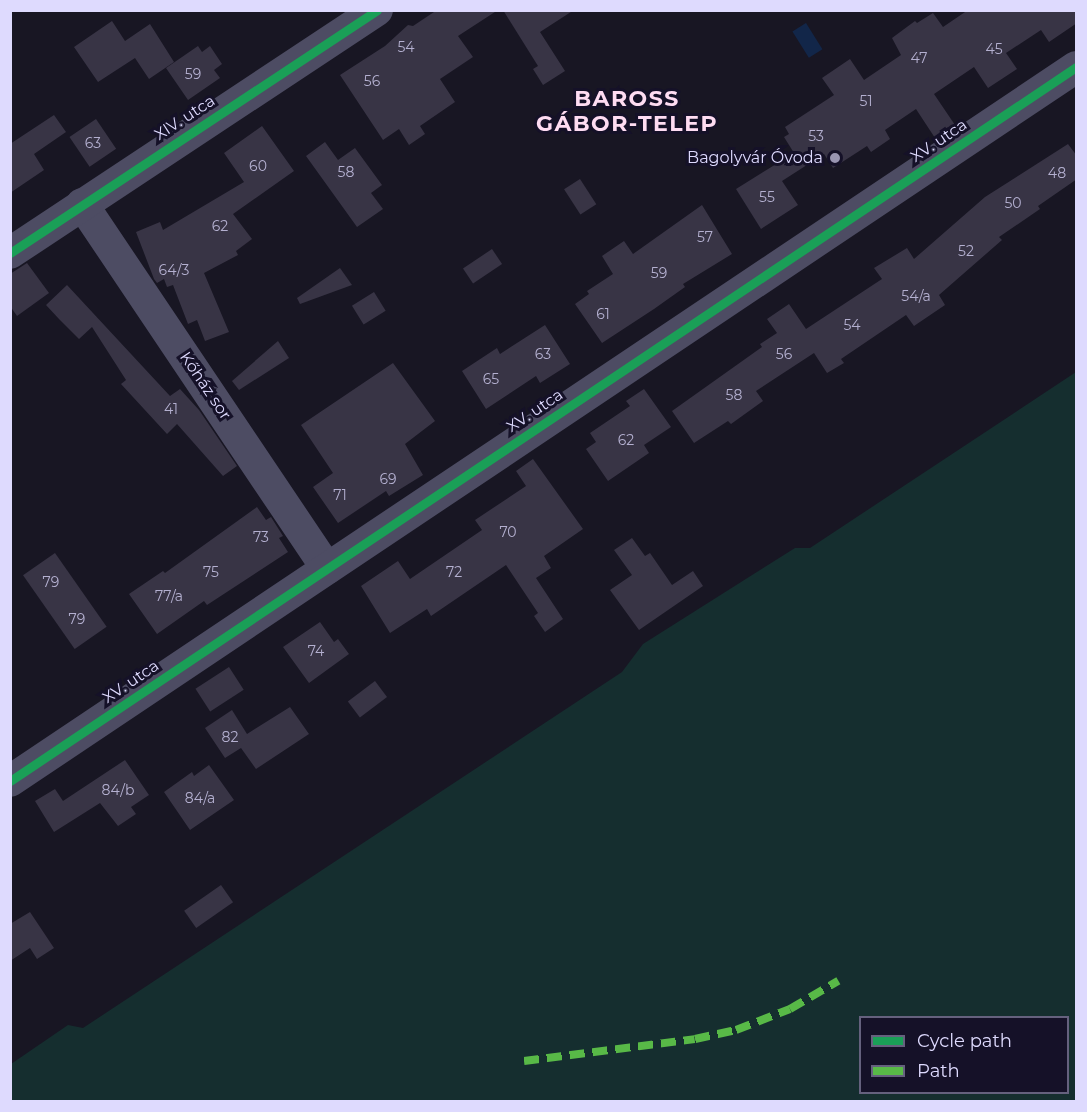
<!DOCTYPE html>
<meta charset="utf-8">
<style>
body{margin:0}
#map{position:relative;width:1087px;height:1112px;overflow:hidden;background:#181623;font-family:Montserrat,sans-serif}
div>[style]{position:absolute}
.green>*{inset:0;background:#152e2f}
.water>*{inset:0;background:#122649;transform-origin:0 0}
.building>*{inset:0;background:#383445;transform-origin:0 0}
.minor>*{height:32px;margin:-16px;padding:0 16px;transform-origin:16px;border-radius:16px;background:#4d4c63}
.quiet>*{height:8px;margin-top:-4px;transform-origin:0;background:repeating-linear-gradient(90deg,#58b947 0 15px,transparent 0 23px)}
.cycleway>*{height:9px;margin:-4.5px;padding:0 4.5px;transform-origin:4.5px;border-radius:4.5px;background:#1a9f57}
.dots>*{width:16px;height:16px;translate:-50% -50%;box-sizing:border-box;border:3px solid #151128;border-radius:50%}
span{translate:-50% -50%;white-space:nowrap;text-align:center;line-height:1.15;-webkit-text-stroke:6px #151128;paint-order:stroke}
.number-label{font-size:14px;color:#b4b0d0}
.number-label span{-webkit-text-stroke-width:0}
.street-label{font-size:16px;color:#dedafe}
.poi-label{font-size:16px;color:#dedafe}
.right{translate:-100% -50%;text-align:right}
.district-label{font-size:22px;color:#fedcf2;font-weight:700;letter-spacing:1.5px}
.frame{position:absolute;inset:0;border:12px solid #dedafe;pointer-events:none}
.legend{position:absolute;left:859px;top:1016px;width:210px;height:78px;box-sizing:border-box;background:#151128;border:2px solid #65617e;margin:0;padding:8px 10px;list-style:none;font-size:18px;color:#dedafe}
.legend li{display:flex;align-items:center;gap:12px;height:30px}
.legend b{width:30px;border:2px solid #65617e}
</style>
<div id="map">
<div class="green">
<div style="clip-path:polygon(evenodd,1076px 372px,1076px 1101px,11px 1101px,11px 1064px,68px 1025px,83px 1028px,622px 672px,643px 644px,795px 548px,810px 548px,1076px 372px,860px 1018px,1068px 1018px,1068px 1092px,860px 1092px,860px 1018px)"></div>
</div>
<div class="water">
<div style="left:806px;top:23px;width:31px;height:16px;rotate:58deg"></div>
</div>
<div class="building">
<div style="clip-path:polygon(437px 10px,498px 10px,458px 36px,473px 57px,440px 79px,455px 102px,420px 126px,425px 134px,409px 145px,399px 129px,383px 140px,340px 75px,385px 46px,408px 25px,413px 26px)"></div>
<div style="clip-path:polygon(503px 10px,574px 10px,540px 32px,565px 71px,543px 85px,533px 69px,538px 66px)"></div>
<div style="clip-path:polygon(968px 10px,1077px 10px,1077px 23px,1049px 42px,1041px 30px,1006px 53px,1017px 69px,988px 88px,974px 67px,934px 94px,955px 125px,935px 138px,916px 109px,885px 130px,890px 139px,871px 152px,867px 146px,833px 168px,824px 154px,782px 181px,798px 205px,761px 229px,736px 189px,794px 153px,784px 137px,789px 134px,785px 127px,834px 95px,822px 78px,850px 59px,864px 80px,901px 55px,892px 38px,915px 21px,917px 23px,933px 13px,943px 27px)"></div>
<div style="clip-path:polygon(112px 21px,125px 41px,150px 24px,174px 62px,149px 79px,135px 58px,98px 82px,74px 47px)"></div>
<div style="clip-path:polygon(198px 46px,202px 52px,210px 46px,222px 64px,214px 70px,220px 78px,188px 100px,166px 68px)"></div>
<div style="clip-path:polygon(54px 115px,66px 132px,34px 154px,44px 170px,10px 193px,10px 144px)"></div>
<div style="left:96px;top:119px;width:36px;height:32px;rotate:56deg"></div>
<div style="clip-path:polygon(262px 126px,294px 171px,233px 214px,252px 239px,236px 251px,238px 255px,204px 273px,229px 332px,205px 341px,197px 320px,188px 324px,173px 285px,167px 287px,164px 279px,157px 283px,154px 279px,136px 232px,160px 222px,163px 230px,244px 182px,224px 153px)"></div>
<div style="clip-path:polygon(325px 142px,338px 160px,355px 148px,382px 185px,371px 193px,383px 209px,357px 227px,306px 156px)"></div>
<div style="clip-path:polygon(1068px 144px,1077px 156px,1077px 179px,1038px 206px,1040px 209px,999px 237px,1002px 240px,939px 295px,945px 305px,914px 326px,906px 315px,841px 359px,844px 363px,827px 373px,814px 353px,756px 391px,763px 401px,731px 424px,728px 421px,694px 443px,672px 411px,762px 347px,760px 344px,777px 333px,767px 319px,789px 304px,806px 329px,882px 279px,874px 268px,907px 248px,914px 259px,985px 197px)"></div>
<div style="left:580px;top:179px;width:30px;height:19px;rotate:57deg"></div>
<div style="clip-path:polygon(702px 205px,732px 254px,683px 284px,685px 287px,654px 309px,602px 343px,575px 304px,589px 294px,587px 291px,613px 274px,602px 256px,624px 241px,633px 254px)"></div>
<div style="left:492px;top:249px;width:18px;height:35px;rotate:56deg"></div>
<div style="clip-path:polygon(27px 263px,49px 293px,17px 316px,10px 306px,10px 274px)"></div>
<div style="clip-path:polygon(340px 268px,352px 285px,300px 304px,297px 298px)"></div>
<div style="clip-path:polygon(67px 285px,170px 396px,180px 389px,199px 410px,237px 466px,223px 476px,177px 424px,167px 434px,121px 384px,126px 380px,92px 327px,79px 339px,59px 319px,46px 305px)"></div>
<div style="left:374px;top:292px;width:22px;height:26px;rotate:58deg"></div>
<div style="clip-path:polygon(545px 325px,570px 364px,540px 383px,536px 376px,486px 409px,462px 371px,497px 348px,500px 354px)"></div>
<div style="clip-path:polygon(278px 341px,289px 358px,239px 390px,232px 381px)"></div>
<div style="clip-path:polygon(393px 363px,435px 421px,405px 444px,423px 475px,389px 496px,386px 491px,338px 523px,313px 487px,333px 473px,301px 425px)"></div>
<div style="clip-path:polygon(644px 389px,671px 427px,644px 445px,649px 453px,608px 481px,586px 449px,596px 442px,590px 433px,630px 406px,626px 401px)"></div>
<div style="clip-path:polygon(533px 459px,583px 529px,544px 556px,551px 568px,536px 578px,563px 619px,545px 632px,534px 616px,538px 613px,506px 565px,431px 616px,427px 609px,390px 633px,361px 586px,398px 561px,410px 579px,482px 530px,475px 520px,526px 486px,516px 471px)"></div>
<div style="clip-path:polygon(257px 507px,266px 520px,271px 517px,283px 536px,279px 538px,288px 552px,207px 605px,204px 601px,157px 634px,129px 594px,163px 571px,165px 573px)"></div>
<div style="clip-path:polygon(632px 538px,645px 556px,650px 553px,672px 585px,693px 571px,703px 586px,639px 630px,610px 590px,632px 575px,614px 550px)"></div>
<div style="left:55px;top:553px;width:90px;height:39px;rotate:55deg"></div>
<div style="clip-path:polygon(320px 622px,334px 642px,338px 639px,349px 654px,309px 683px,283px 647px)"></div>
<div style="left:229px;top:667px;width:27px;height:40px;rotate:57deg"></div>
<div style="left:375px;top:681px;width:20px;height:34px;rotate:53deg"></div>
<div style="clip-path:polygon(290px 707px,309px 734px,256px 769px,241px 748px,225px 758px,205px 728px,232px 710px,247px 734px)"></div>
<div style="clip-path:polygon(125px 760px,149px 795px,131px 807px,136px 814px,118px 826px,100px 803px,54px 832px,35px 801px,55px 789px,63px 801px)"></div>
<div style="clip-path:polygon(209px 765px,234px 800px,190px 830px,164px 792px,192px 772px,194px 776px)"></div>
<div style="left:221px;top:885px;width:21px;height:45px;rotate:55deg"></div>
<div style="clip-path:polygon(30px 912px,54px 948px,37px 959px,30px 948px,10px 961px,10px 924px)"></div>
</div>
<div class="minor">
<div style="left:82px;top:204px;width:439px;rotate:56.1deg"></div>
<div style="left:10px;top:253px;width:440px;rotate:-33.5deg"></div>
<div style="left:10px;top:781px;width:1283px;rotate:-33.81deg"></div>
</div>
<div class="quiet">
<div style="left:524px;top:1061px;width:172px;rotate:-7.3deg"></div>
<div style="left:695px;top:1039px;width:42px;rotate:-12.4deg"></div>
<div style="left:736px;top:1030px;width:58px;rotate:-21.3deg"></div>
<div style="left:790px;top:1009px;width:56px;rotate:-30.3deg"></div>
</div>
<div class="cycleway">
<div style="left:10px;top:253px;width:440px;rotate:-33.5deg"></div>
<div style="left:10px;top:781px;width:1283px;rotate:-33.81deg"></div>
</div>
<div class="dots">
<div style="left:835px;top:158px;background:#9995b1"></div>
</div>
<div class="number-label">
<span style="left:406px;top:47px">54</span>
<span style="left:994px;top:49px">45</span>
<span style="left:919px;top:58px">47</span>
<span style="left:193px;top:74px">59</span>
<span style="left:372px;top:81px">56</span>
<span style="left:866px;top:101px">51</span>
<span style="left:816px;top:136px">53</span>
<span style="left:93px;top:143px">63</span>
<span style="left:258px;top:166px">60</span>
<span style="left:346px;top:172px">58</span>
<span style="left:1057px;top:173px">48</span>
<span style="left:767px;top:197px">55</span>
<span style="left:1013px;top:203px">50</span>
<span style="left:220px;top:226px">62</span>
<span style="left:705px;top:237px">57</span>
<span style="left:966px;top:251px">52</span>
<span style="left:174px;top:270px">64/3</span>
<span style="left:659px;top:273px">59</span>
<span style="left:916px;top:296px">54/a</span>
<span style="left:603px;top:314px">61</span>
<span style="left:852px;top:325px">54</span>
<span style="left:543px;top:354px">63</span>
<span style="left:784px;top:354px">56</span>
<span style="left:491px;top:379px">65</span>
<span style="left:734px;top:395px">58</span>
<span style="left:171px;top:409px">41</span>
<span style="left:626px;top:440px">62</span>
<span style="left:388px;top:479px">69</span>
<span style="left:340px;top:495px">71</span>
<span style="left:508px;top:532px">70</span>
<span style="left:261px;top:537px">73</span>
<span style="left:211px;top:572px">75</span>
<span style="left:454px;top:572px">72</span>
<span style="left:51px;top:582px">79</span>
<span style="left:169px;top:596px">77/a</span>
<span style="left:77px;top:619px">79</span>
<span style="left:316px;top:651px">74</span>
<span style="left:230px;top:737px">82</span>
<span style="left:118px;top:790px">84/b</span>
<span style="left:200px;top:798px">84/a</span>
</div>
<div class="street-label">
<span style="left:185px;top:118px;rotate:-33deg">XIV. utca</span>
<span style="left:939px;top:141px;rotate:-34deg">XV. utca</span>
<span style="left:205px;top:386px;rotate:56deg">Kőház sor</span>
<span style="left:535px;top:411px;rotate:-34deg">XV. utca</span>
<span style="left:131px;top:682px;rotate:-34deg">XV. utca</span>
</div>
<div class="poi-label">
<span class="right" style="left:823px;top:158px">Bagolyvár Óvoda</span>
</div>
<div class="district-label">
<span style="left:627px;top:111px">BAROSS<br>GÁBOR-TELEP</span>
</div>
<div class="frame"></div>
<ul class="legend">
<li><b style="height:8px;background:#1a9f57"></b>Cycle path</li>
<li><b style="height:8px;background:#58b947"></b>Path</li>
</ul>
</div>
